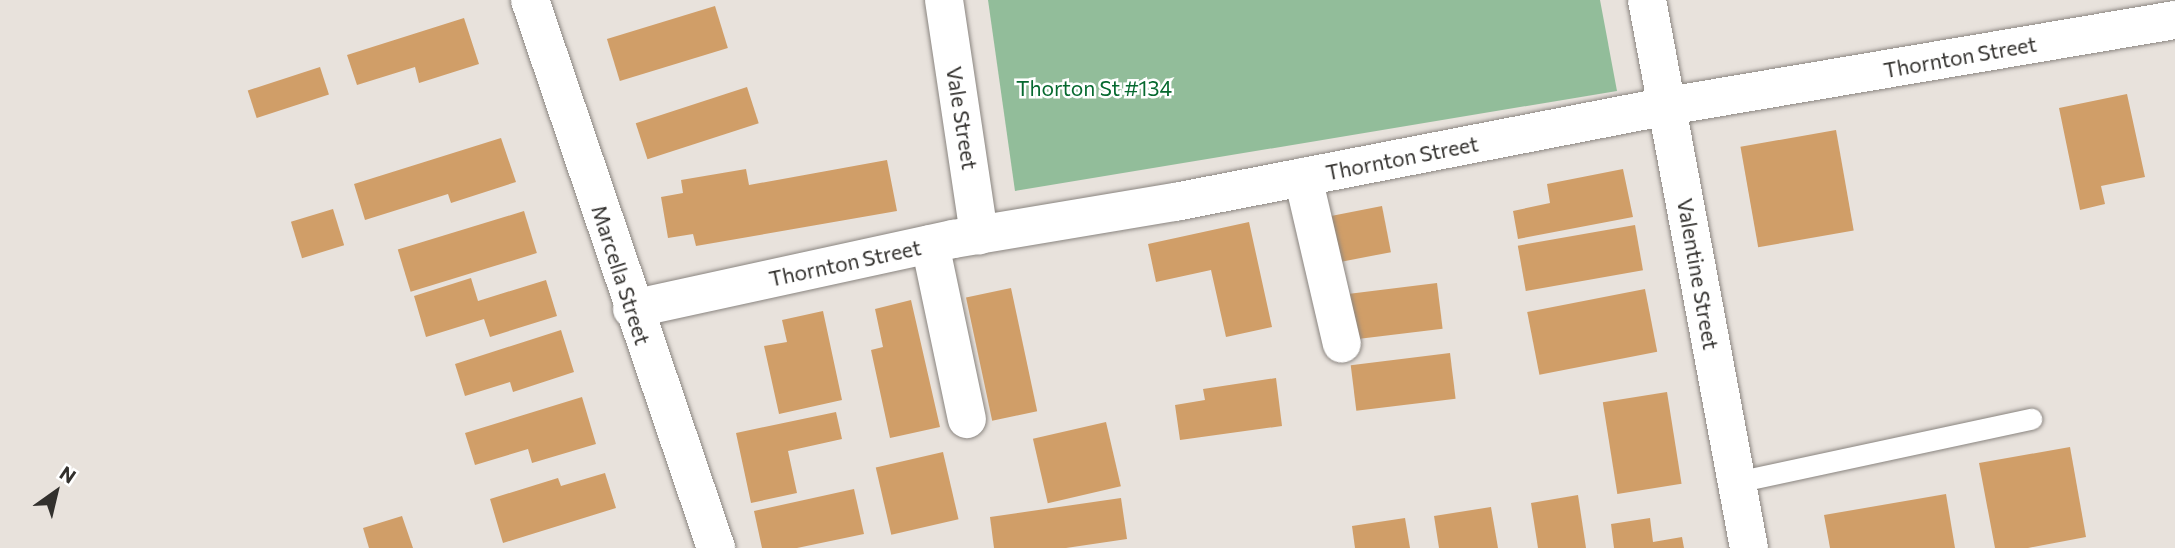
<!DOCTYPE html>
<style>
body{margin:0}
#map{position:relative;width:2175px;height:548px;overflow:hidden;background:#e8e2dc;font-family:Commissioner,sans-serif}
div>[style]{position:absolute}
.green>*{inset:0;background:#92bd9a}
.building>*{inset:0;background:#d09e68;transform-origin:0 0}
.roads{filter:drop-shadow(0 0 2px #8a8580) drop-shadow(0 0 2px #8a8580)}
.lane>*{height:21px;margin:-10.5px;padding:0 10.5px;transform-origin:10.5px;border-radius:10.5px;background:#fff}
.street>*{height:38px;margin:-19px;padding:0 19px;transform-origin:19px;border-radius:19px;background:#fff}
.secondary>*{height:38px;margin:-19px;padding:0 19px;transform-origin:19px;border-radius:19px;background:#fff}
span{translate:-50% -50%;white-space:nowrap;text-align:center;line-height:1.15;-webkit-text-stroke:5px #fff;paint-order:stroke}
.street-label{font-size:21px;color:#32302d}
.park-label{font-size:21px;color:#06692f}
.north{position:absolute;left:21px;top:457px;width:70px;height:70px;-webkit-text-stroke:5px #fff;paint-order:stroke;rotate:34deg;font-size:19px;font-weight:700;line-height:28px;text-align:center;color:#32302d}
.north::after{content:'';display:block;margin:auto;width:24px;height:32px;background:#32302d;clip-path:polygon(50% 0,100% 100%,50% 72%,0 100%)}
</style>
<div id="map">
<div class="green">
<div style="clip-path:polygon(988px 0,1600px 0,1617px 91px,1015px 191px)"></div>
</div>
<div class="building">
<div style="left:715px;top:6px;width:44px;height:113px;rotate:73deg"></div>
<div style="clip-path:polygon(464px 18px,479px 64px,419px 83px,415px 67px,357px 85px,347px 55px)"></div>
<div style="left:320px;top:67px;width:29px;height:76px;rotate:72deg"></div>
<div style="left:747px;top:87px;width:38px;height:117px;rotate:72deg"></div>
<div style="clip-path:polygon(2127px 94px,2145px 177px,2101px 186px,2105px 204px,2080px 210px,2059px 108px)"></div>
<div style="left:1836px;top:130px;width:102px;height:97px;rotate:80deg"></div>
<div style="clip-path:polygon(501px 138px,516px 182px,451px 203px,448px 194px,365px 220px,354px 184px)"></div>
<div style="clip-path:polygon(887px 160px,897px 211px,696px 246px,693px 234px,668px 238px,661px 197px,683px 193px,681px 180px,746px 169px,749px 185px)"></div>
<div style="clip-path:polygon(1623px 169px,1633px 217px,1518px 239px,1513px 211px,1550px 203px,1547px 184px)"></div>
<div style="left:1382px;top:206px;width:47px;height:61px;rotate:79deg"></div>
<div style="left:333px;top:209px;width:38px;height:44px;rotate:73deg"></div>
<div style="left:524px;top:211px;width:44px;height:132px;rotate:73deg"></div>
<div style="clip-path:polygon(1249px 222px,1272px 327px,1226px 337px,1211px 270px,1156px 282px,1148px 244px)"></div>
<div style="left:1635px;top:225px;width:46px;height:119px;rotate:80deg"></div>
<div style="clip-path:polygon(471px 278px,478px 301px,546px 280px,557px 316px,490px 337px,484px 319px,426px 337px,414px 296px)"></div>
<div style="left:1437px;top:283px;width:46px;height:100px;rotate:83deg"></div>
<div style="left:1011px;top:288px;width:126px;height:46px;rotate:78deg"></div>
<div style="left:1645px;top:289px;width:64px;height:120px;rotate:79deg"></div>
<div style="clip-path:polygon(911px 300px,940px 427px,890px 438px,871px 350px,883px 347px,875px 309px)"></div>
<div style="clip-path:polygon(823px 311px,842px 400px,779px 414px,764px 346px,787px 342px,782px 320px)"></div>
<div style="clip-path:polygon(561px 330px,574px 372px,513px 392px,510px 382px,465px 396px,455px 364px)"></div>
<div style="left:1450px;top:353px;width:46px;height:100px;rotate:83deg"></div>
<div style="clip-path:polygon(1276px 378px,1282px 426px,1180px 440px,1175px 405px,1205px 400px,1203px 389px)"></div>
<div style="left:1667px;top:392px;width:93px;height:65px;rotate:81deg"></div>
<div style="clip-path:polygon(582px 397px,596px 444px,532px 463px,528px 449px,475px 465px,465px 433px)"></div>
<div style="clip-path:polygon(836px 412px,842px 439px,788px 451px,797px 493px,751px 503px,736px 433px)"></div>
<div style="left:1106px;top:422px;width:66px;height:75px;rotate:77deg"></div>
<div style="clip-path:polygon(2070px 447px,2086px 537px,2028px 548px,1995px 548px,1979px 463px)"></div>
<div style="left:943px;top:452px;width:69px;height:69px;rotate:77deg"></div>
<div style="clip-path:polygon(605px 473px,616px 508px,503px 543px,490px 499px,558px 478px,561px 486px)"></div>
<div style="clip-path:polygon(854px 489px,864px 534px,797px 548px,762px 548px,754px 511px)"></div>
<div style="clip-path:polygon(1946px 494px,1955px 548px,1830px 548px,1824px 515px)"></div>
<div style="clip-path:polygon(1578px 495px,1586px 548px,1538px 548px,1531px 503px)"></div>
<div style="clip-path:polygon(1121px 498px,1127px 539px,1066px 548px,994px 548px,990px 517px)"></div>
<div style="clip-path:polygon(1491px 507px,1498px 548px,1439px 548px,1434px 516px)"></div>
<div style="clip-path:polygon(402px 516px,413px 548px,369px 548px,363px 528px)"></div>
<div style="clip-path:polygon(1405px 518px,1410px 548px,1355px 548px,1352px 526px)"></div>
<div style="clip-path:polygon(1650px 518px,1653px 542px,1682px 537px,1684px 548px,1614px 548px,1611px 524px)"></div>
</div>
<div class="roads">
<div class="lane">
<div style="left:1736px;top:482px;width:302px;rotate:-12.1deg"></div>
</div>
<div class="street">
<div style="left:944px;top:0;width:238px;rotate:81.5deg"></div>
<div style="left:1647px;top:0;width:557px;rotate:79.46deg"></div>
<div style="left:1303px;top:177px;width:171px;rotate:76.9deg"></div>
<div style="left:930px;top:244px;width:179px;rotate:78.1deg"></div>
<div style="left:632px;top:309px;width:329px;rotate:-12.3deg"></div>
<div style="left:953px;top:239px;width:225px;rotate:-9.5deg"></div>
<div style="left:1175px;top:202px;width:502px;rotate:-11.02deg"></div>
<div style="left:1668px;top:106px;width:514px;rotate:-9.63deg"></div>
</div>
<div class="secondary">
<div style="left:530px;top:0;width:579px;rotate:71.25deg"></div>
</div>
</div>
<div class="street-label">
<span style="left:1960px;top:57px;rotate:-10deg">Thornton Street</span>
<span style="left:962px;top:118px;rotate:81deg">Vale Street</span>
<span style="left:1402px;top:158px;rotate:-11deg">Thornton Street</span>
<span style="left:845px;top:263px;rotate:-12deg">Thornton Street</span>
<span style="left:1698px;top:274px;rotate:80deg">Valentine Street</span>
<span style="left:621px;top:275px;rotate:72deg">Marcella Street</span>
</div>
<div class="park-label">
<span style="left:1094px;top:88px">Thorton St #134</span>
</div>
<div class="north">N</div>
</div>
